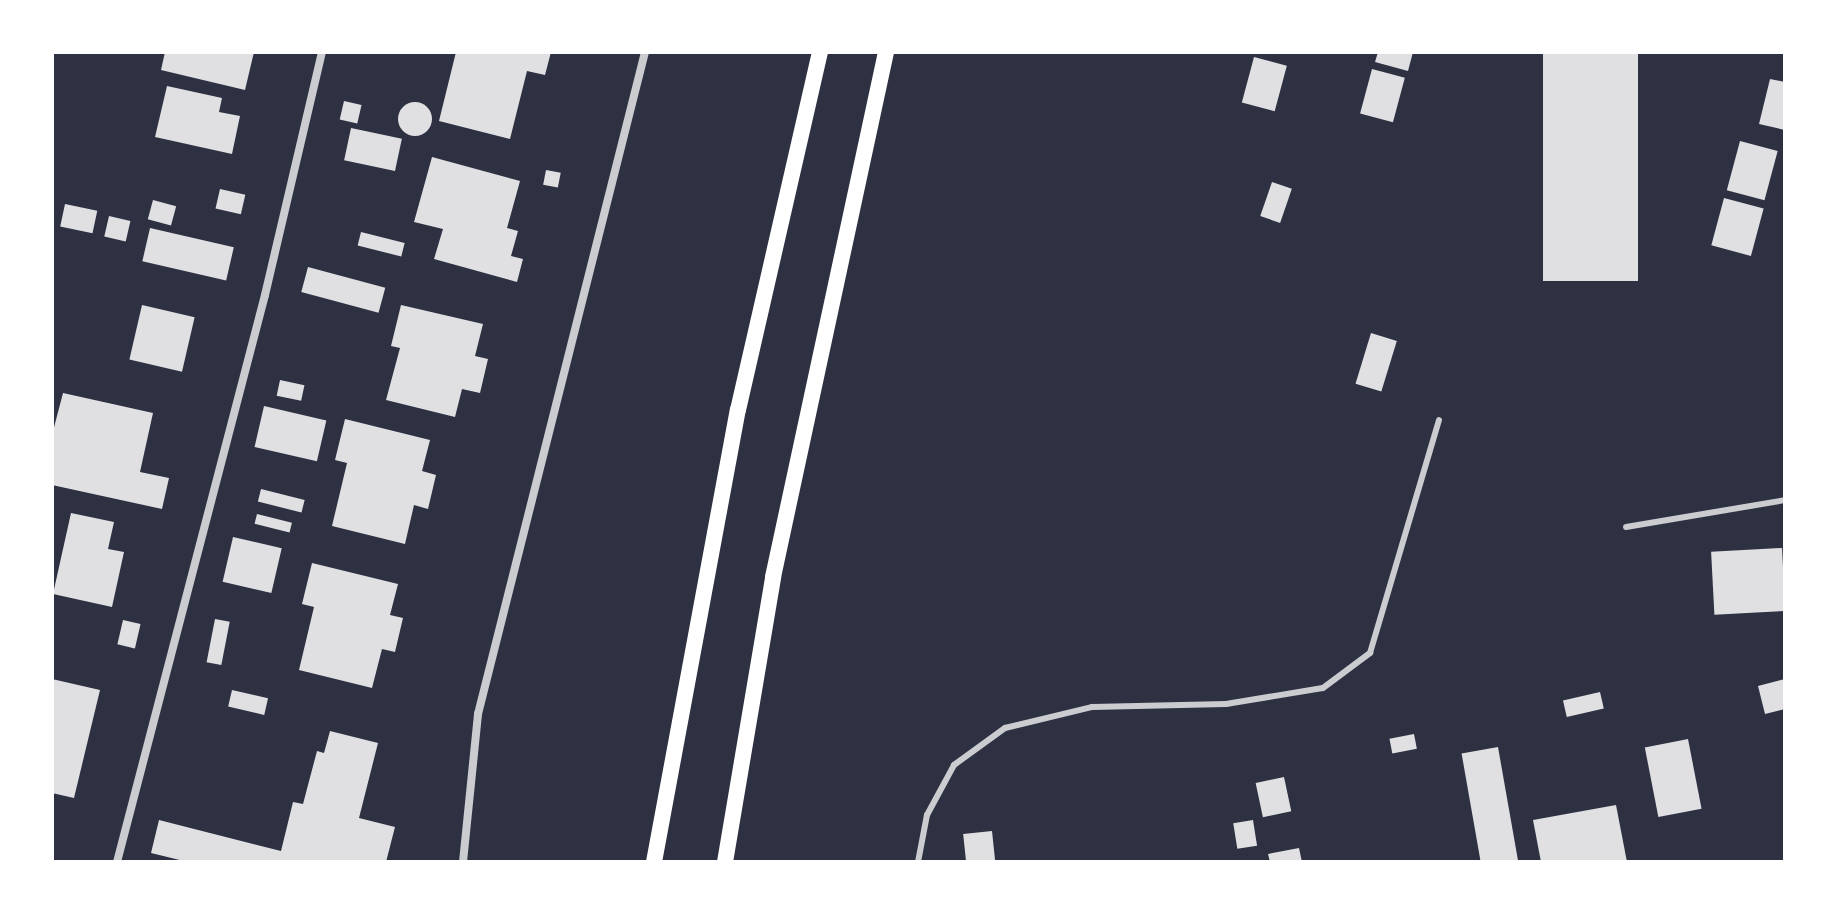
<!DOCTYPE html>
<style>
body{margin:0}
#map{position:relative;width:1837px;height:914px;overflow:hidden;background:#2d3142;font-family:"PT Sans",sans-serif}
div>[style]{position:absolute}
.building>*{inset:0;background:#e0e0e3;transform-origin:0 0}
.round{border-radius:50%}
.service>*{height:6px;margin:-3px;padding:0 3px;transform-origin:3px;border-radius:3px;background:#caccd0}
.minor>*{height:8px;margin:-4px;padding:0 4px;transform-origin:4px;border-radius:4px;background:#caccd0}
.secondary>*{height:16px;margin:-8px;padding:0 8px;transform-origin:8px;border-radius:8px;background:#fff}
span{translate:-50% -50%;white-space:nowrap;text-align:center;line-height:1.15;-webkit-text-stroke:8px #fff;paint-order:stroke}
.frame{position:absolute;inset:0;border:54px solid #fff;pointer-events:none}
</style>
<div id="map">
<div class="building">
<div style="clip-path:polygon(165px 52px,254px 52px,245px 90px,161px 70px)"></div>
<div style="clip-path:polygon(456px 52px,551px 52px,545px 75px,527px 71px,510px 139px,439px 121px)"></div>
<div style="clip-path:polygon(1378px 52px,1413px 52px,1408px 71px,1375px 62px)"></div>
<div style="left:1543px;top:52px;width:95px;height:229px"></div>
<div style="left:1254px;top:57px;width:34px;height:47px;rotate:15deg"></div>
<div style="left:1372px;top:69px;width:34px;height:46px;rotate:15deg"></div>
<div style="clip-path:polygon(1770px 79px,1785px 82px,1785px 130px,1759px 124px)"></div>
<div style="clip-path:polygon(167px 86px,222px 98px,219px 112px,240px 116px,232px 154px,155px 137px)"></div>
<div style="left:344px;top:101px;width:18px;height:19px;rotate:13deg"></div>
<div class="round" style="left:398px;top:102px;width:34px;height:34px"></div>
<div style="left:351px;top:128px;width:52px;height:33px;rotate:12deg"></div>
<div style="left:1740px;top:141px;width:39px;height:51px;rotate:15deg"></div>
<div style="clip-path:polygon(432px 157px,520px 181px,507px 228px,518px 231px,511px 256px,523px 259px,517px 282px,434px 259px,443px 229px,414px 222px)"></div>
<div style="left:546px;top:170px;width:15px;height:15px;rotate:11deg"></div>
<div style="left:1272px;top:182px;width:21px;height:36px;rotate:19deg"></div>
<div style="left:220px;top:189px;width:26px;height:20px;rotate:13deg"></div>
<div style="left:1724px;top:198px;width:41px;height:49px;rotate:15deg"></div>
<div style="left:153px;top:200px;width:24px;height:20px;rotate:15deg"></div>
<div style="left:65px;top:204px;width:33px;height:23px;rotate:12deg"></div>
<div style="left:109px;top:216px;width:22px;height:21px;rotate:13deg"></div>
<div style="left:150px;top:228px;width:86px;height:34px;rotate:13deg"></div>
<div style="left:361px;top:232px;width:45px;height:14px;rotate:14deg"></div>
<div style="left:308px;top:267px;width:80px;height:26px;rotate:15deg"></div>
<div style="left:142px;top:305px;width:54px;height:56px;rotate:13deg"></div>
<div style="clip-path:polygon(401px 305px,483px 324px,475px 356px,488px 359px,480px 393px,462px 389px,455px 417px,386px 400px,400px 348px,391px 346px)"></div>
<div style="left:1371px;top:333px;width:27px;height:53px;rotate:17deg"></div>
<div style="left:280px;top:380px;width:25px;height:16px;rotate:12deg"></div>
<div style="clip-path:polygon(63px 393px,153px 413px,140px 472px,169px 478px,162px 509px,52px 485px,52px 435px)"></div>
<div style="left:264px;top:406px;width:64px;height:42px;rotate:13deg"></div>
<div style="clip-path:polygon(345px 419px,430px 440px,422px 471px,436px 475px,428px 509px,414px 505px,405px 544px,332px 526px,347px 463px,335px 460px)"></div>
<div style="left:261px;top:489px;width:45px;height:13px;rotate:14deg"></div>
<div style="clip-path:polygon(71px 513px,114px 522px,108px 549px,124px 552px,112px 607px,53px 594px)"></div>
<div style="left:257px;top:514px;width:36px;height:10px;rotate:14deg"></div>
<div style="left:233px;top:537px;width:50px;height:46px;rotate:13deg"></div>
<div style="left:1782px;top:548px;width:63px;height:71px;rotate:87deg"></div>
<div style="clip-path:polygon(312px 563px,398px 584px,390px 615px,403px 618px,395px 652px,382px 649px,372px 688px,299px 670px,314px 607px,302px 604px)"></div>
<div style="left:215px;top:619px;width:15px;height:44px;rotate:11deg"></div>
<div style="left:123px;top:620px;width:18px;height:25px;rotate:13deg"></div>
<div style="clip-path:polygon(52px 679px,100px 690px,74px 798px,52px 793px)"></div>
<div style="clip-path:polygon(1785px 679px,1785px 709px,1765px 714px,1758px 686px)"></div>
<div style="left:232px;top:690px;width:37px;height:17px;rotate:13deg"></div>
<div style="left:1600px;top:692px;width:17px;height:38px;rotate:77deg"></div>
<div style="clip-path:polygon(330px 731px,378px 743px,359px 818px,395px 827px,386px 862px,188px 862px,151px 853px,159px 820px,281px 851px,293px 802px,303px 804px,317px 751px,324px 753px)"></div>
<div style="left:1414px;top:734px;width:15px;height:25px;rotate:79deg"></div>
<div style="left:1688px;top:739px;width:71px;height:44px;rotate:79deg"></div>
<div style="left:1498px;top:747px;width:117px;height:37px;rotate:80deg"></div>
<div style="left:1284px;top:777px;width:35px;height:29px;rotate:78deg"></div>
<div style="clip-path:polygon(1616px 805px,1627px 862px,1541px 862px,1533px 820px)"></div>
<div style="left:1253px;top:820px;width:26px;height:20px;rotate:81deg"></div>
<div style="left:992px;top:831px;width:31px;height:29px;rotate:84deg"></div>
<div style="clip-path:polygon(1299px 848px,1302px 862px,1270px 862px,1268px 854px)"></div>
</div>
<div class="service">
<div style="left:1626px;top:527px;width:161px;rotate:-9.6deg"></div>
<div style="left:918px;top:862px;width:48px;rotate:-79.2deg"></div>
<div style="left:927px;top:815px;width:57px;rotate:-61.6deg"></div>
<div style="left:954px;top:765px;width:63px;rotate:-36deg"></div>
<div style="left:1005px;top:728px;width:89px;rotate:-13.6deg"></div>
<div style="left:1092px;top:707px;width:134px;rotate:-1.3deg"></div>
<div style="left:1226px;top:704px;width:98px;rotate:-9.4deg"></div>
<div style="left:1323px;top:688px;width:59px;rotate:-36.7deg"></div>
<div style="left:1370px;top:653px;width:243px;rotate:-73.5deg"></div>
</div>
<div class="minor">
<div style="left:117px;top:862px;width:586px;rotate:-75.37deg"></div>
<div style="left:265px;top:295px;width:250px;rotate:-76.8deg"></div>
<div style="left:463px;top:862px;width:149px;rotate:-84.2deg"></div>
<div style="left:478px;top:714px;width:683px;rotate:-75.84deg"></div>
</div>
<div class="secondary">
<div style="left:654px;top:862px;width:460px;rotate:-79.5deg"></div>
<div style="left:738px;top:410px;width:367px;rotate:-77.1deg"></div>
<div style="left:725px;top:862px;width:289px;rotate:-80.4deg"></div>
<div style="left:773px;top:577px;width:537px;rotate:-77.85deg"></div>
</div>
<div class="frame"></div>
</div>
